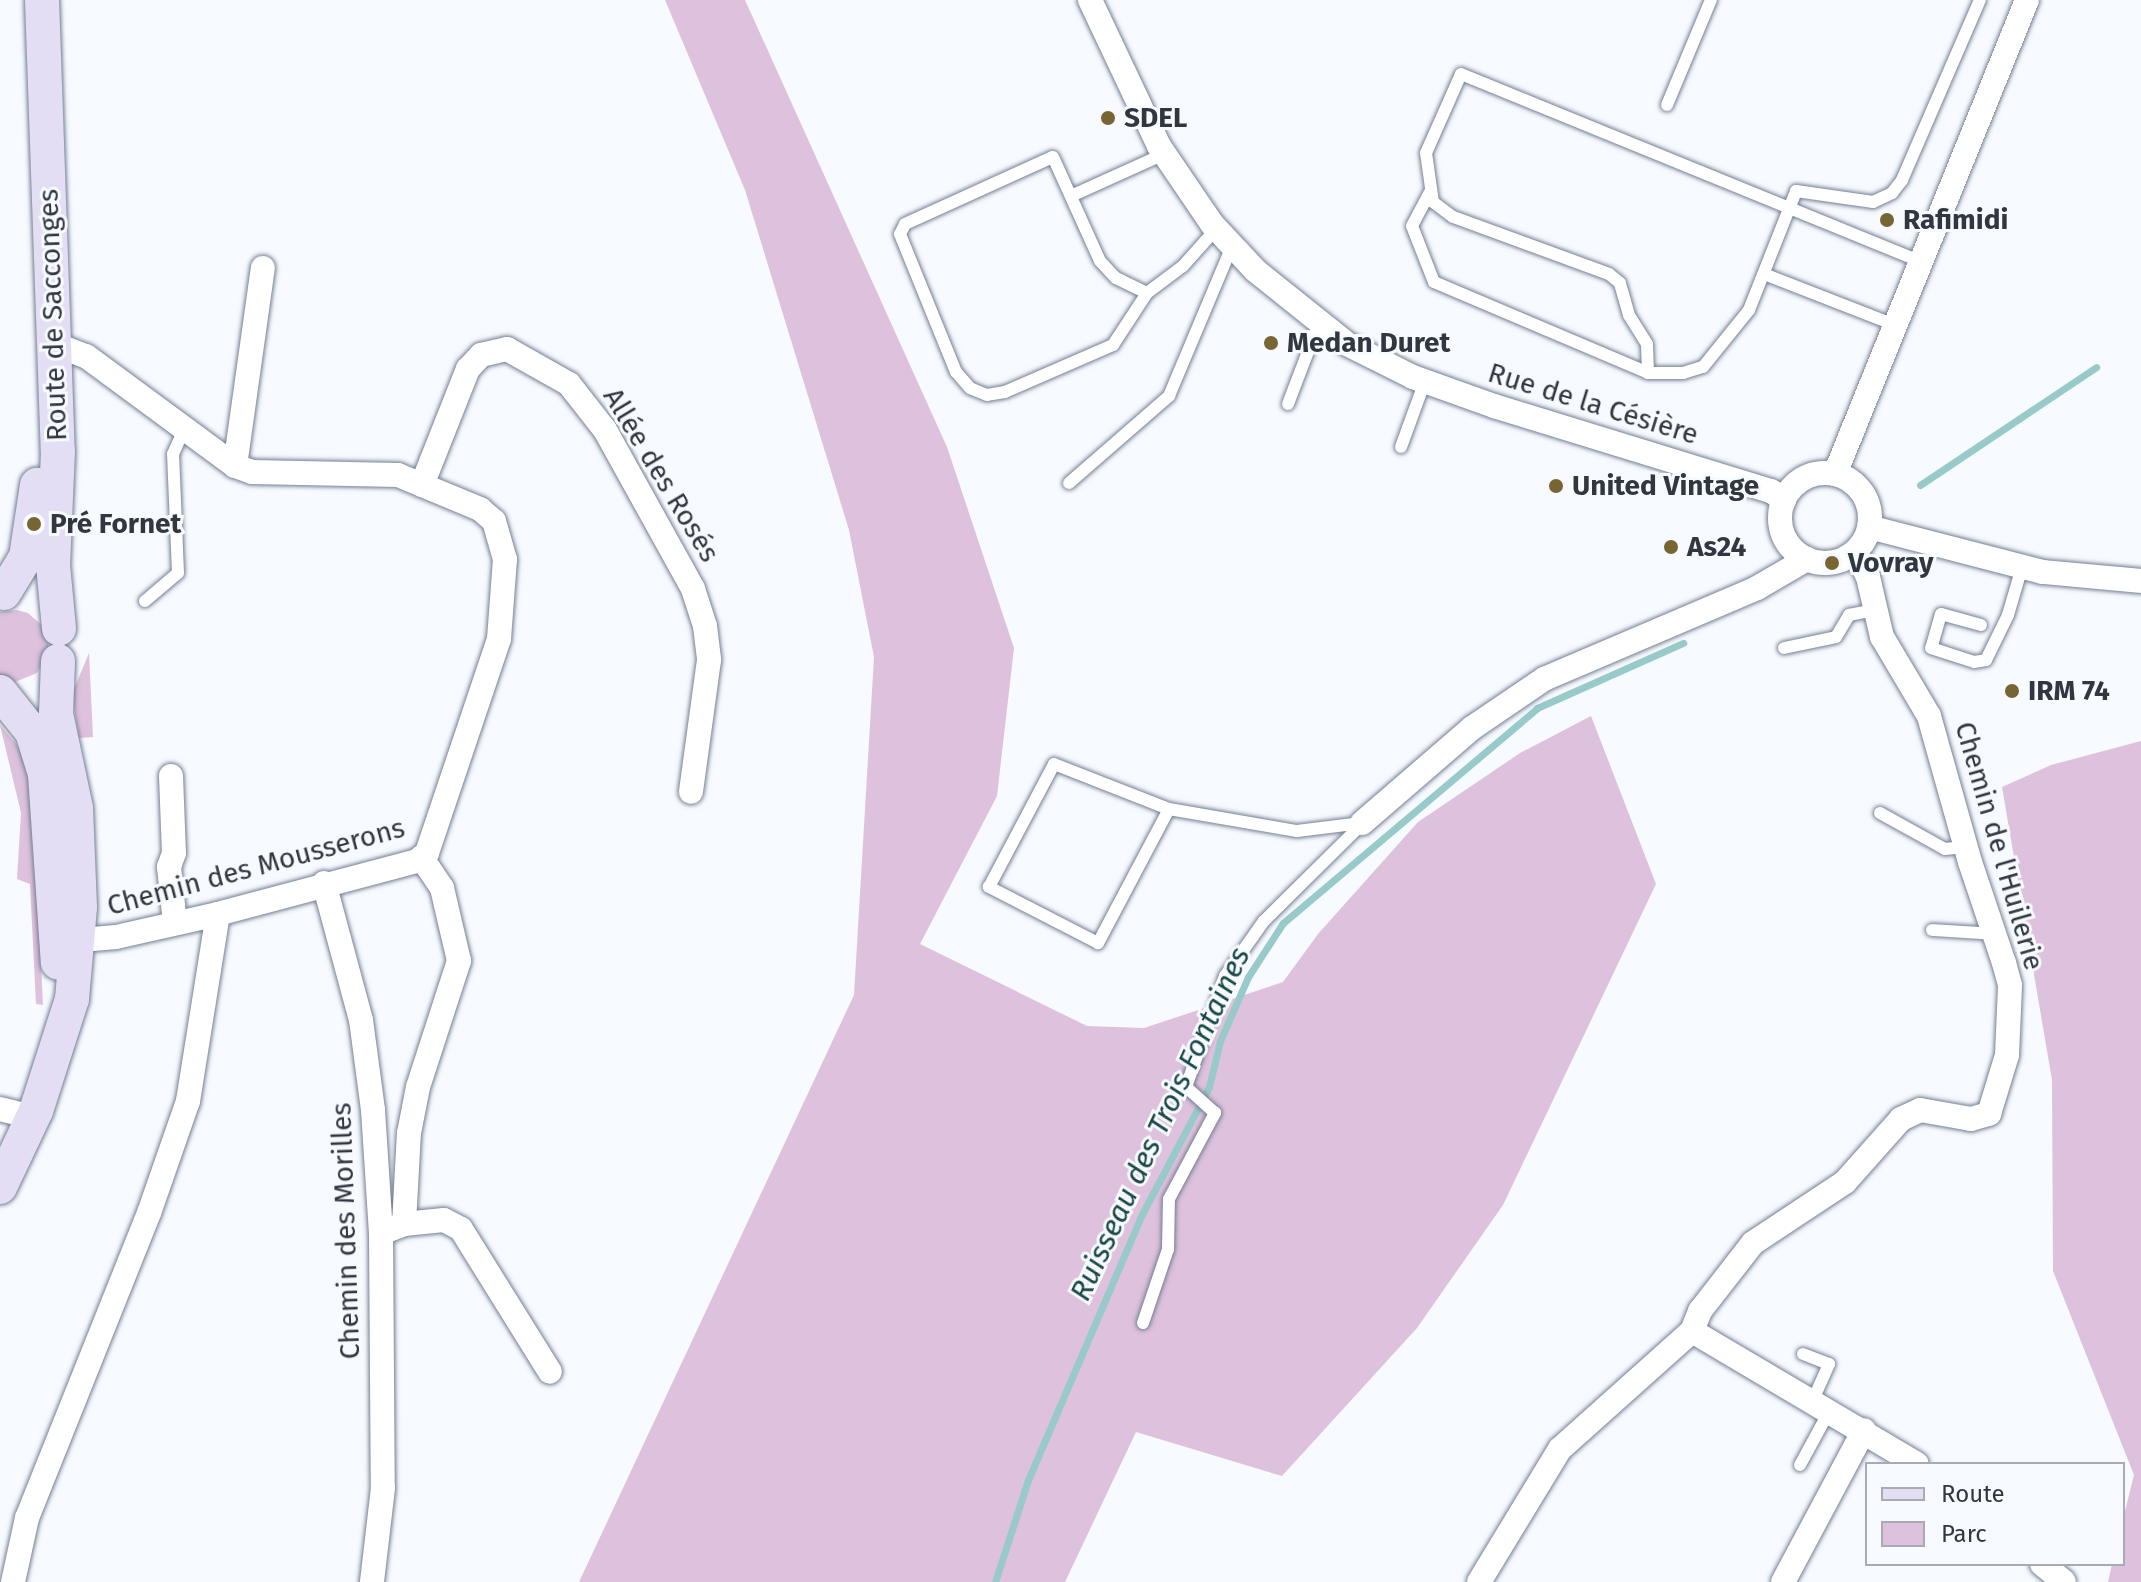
<!DOCTYPE html>
<meta charset="utf-8">
<style>
body{margin:0}
#map{position:relative;width:2141px;height:1582px;overflow:hidden;background:#f7fafe;font-family:"Fira Sans",sans-serif}
div>[style]{position:absolute}
.green>*{inset:0;background:#dec1dc}
.stream>*{height:7px;margin:-3.5px;padding:0 3.5px;transform-origin:3.5px;border-radius:3.5px;background:#97cac8}
.roads{filter:drop-shadow(0 0 2px #737f94) drop-shadow(0 0 2px #737f94)}
.lane>*{height:12px;margin:-6px;padding:0 6px;transform-origin:6px;border-radius:6px;background:#fff}
.street>*{height:24px;margin:-12px;padding:0 12px;transform-origin:12px;border-radius:12px;background:#fff}
.street>.ring{margin:-12px;padding:0;box-sizing:content-box;background:none;border:24px solid #fff;border-radius:50%}
.secondary>*{height:34px;margin:-17px;padding:0 17px;transform-origin:17px;border-radius:17px;background:#e3def3}
.dots>*{width:22px;height:22px;translate:-50% -50%;box-sizing:border-box;border:4px solid #f7fafe;border-radius:50%}
span{translate:-50% -50%;white-space:nowrap;text-align:center;line-height:1.15;-webkit-text-stroke:6px #f7fafe;paint-order:stroke}
.poi-label{font-size:28px;color:#313740;font-weight:700}
.left{translate:0 -50%;text-align:left}
.street-label{font-size:28px;color:#313740}
.water-label{font-size:30px;color:#184746;font-style:italic}
.legend{position:absolute;left:1865px;top:1462px;width:260px;height:104px;box-sizing:border-box;background:#f7fafe;border:2px solid #a8acb2;margin:0;padding:10px 14px;list-style:none;font-size:24px;color:#313740}
.legend li{display:flex;align-items:center;gap:16px;height:40px}
.legend b{width:40px;border:2px solid #a8acb2}
</style>
<div id="map">
<div class="green">
<div style="clip-path:polygon(665px 0,745px 0,947px 447px,1014px 648px,997px 796px,920px 944px,1087px 1026px,1144px 1028px,1283px 982px,1318px 934px,1418px 822px,1520px 753px,1591px 716px,1656px 884px,1503px 1205px,1417px 1328px,1282px 1476px,1136px 1432px,1065px 1582px,579px 1582px,854px 995px,874px 657px,849px 530px,745px 190px)"></div>
<div style="clip-path:polygon(17px 610px,28px 613px,46px 629px,49px 652px,37px 673px,15px 682px,0 679px,0 612px)"></div>
<div style="clip-path:polygon(89px 653px,93px 737px,79px 738px,72px 694px)"></div>
<div style="clip-path:polygon(0 725px,21px 750px,32px 788px,43px 1005px,36px 1004px,30px 884px,17px 879px,21px 813px)"></div>
<div style="clip-path:polygon(2141px 741px,2141px 1582px,2108px 1582px,2112px 1564px,2123px 1564px,2123px 1519px,2134px 1475px,2053px 1271px,2052px 1080px,2002px 787px,2051px 765px)"></div>
</div>
<div class="stream">
<div style="left:1920px;top:485px;width:212px;rotate:-33.8deg"></div>
<div style="left:995px;top:1582px;width:107px;rotate:-72.1deg"></div>
<div style="left:1028px;top:1480px;width:287px;rotate:-66.8deg"></div>
<div style="left:1141px;top:1216px;width:146px;rotate:-62.2deg"></div>
<div style="left:1209px;top:1087px;width:47px;rotate:-76.6deg"></div>
<div style="left:1220px;top:1041px;width:70px;rotate:-66.4deg"></div>
<div style="left:1248px;top:977px;width:64px;rotate:-57.1deg"></div>
<div style="left:1283px;top:923px;width:333px;rotate:-40.2deg"></div>
<div style="left:1537px;top:708px;width:160px;rotate:-24deg"></div>
</div>
<div class="roads">
<div class="lane">
<div style="left:1667px;top:105px;width:114px;rotate:-67.3deg"></div>
<div style="left:1053px;top:157px;width:114px;rotate:65.7deg"></div>
<div style="left:1100px;top:261px;width:23px;rotate:47deg"></div>
<div style="left:1116px;top:278px;width:34px;rotate:26deg"></div>
<div style="left:1147px;top:293px;width:62px;rotate:123.2deg"></div>
<div style="left:1113px;top:345px;width:118px;rotate:156.5deg"></div>
<div style="left:1005px;top:392px;width:18px;rotate:171deg"></div>
<div style="left:987px;top:395px;width:18px;rotate:-158deg"></div>
<div style="left:970px;top:388px;width:21px;rotate:-131deg"></div>
<div style="left:956px;top:372px;width:149px;rotate:-112.1deg"></div>
<div style="left:900px;top:234px;width:11px;rotate:-63deg"></div>
<div style="left:905px;top:224px;width:162px;rotate:-24.4deg"></div>
<div style="left:1430px;top:192px;width:38px;rotate:118deg"></div>
<div style="left:1412px;top:226px;width:60px;rotate:68.6deg"></div>
<div style="left:1434px;top:282px;width:233px;rotate:23deg"></div>
<div style="left:1648px;top:373px;width:35px"></div>
<div style="left:1683px;top:373px;width:21px;rotate:-17deg"></div>
<div style="left:1703px;top:367px;width:73px;rotate:-51.1deg"></div>
<div style="left:1749px;top:310px;width:128px;rotate:-68.4deg"></div>
<div style="left:1796px;top:191px;width:78px;rotate:8.1deg"></div>
<div style="left:1873px;top:202px;width:21px;rotate:-25deg"></div>
<div style="left:1892px;top:193px;width:16px;rotate:-52deg"></div>
<div style="left:1902px;top:180px;width:196px;rotate:-66.6deg"></div>
<div style="left:1071px;top:196px;width:102px;rotate:-24.3deg"></div>
<div style="left:1764px;top:274px;width:137px;rotate:21.3deg"></div>
<div style="left:1147px;top:293px;width:45px;rotate:-36.9deg"></div>
<div style="left:1183px;top:266px;width:50px;rotate:-48.3deg"></div>
<div style="left:1648px;top:373px;width:29px;rotate:-92deg"></div>
<div style="left:1647px;top:344px;width:34px;rotate:-122deg"></div>
<div style="left:1629px;top:315px;width:33px;rotate:-106deg"></div>
<div style="left:1620px;top:283px;width:14px;rotate:-141deg"></div>
<div style="left:1609px;top:274px;width:166px;rotate:-159.9deg"></div>
<div style="left:1453px;top:217px;width:25px;rotate:-143deg"></div>
<div style="left:1433px;top:202px;width:49px;rotate:-98.1deg"></div>
<div style="left:1426px;top:153px;width:86px;rotate:-66.1deg"></div>
<div style="left:1461px;top:74px;width:495px;rotate:22.2deg"></div>
<div style="left:1288px;top:404px;width:87px;rotate:-69.1deg"></div>
<div style="left:1401px;top:447px;width:70px;rotate:-70deg"></div>
<div style="left:1069px;top:483px;width:133px;rotate:-41deg"></div>
<div style="left:1169px;top:396px;width:163px;rotate:-67.2deg"></div>
<div style="left:145px;top:601px;width:43px;rotate:-40.3deg"></div>
<div style="left:178px;top:573px;width:119px;rotate:-92.4deg"></div>
<div style="left:173px;top:454px;width:27px;rotate:-66deg"></div>
<div style="left:1981px;top:625px;width:41px;rotate:-164.6deg"></div>
<div style="left:1941px;top:614px;width:35px;rotate:106deg"></div>
<div style="left:1931px;top:648px;width:45px;rotate:18deg"></div>
<div style="left:1974px;top:662px;width:12px;rotate:-9deg"></div>
<div style="left:1986px;top:660px;width:50px;rotate:-63.9deg"></div>
<div style="left:2008px;top:615px;width:50px;rotate:-73.7deg"></div>
<div style="left:1784px;top:648px;width:53px;rotate:-11.9deg"></div>
<div style="left:1836px;top:637px;width:26px;rotate:-59deg"></div>
<div style="left:1849px;top:615px;width:25px;rotate:-11deg"></div>
<div style="left:1169px;top:809px;width:152px;rotate:117.9deg"></div>
<div style="left:1098px;top:943px;width:123px;rotate:-152.8deg"></div>
<div style="left:989px;top:887px;width:139px;rotate:-62.1deg"></div>
<div style="left:1054px;top:764px;width:123px;rotate:21.4deg"></div>
<div style="left:1169px;top:809px;width:130px;rotate:9.8deg"></div>
<div style="left:1297px;top:831px;width:65px;rotate:-7deg"></div>
<div style="left:1880px;top:813px;width:74px;rotate:29deg"></div>
<div style="left:1945px;top:849px;width:20px;rotate:-6deg"></div>
<div style="left:1932px;top:930px;width:63px;rotate:3.6deg"></div>
<div style="left:1143px;top:1323px;width:78px;rotate:-71.3deg"></div>
<div style="left:1168px;top:1249px;width:50px;rotate:-88.9deg"></div>
<div style="left:1169px;top:1199px;width:98px;rotate:-61.9deg"></div>
<div style="left:1215px;top:1113px;width:39px;rotate:-138deg"></div>
<div style="left:1186px;top:1087px;width:118px;rotate:-70.6deg"></div>
<div style="left:1225px;top:976px;width:67px;rotate:-54.7deg"></div>
<div style="left:1264px;top:921px;width:135px;rotate:-44.7deg"></div>
<div style="left:1803px;top:1354px;width:28px;rotate:21deg"></div>
<div style="left:1829px;top:1364px;width:39px;rotate:114deg"></div>
<div style="left:1800px;top:1465px;width:63px;rotate:-61.4deg"></div>
</div>
<div class="street">
<div style="left:1090px;top:0;width:161px;rotate:64.7deg"></div>
<div style="left:1159px;top:146px;width:94px;rotate:55.8deg"></div>
<div style="left:1212px;top:224px;width:64px;rotate:46.9deg"></div>
<div style="left:1256px;top:271px;width:117px;rotate:38.7deg"></div>
<div style="left:1347px;top:344px;width:74px;rotate:26.6deg"></div>
<div style="left:1413px;top:377px;width:86px;rotate:19.7deg"></div>
<div style="left:1494px;top:406px;width:290px;rotate:17.1deg"></div>
<div style="left:1771px;top:491px;width:16px;rotate:35deg"></div>
<div style="left:54px;top:344px;width:34px;rotate:21deg"></div>
<div style="left:86px;top:356px;width:185px;rotate:36.4deg"></div>
<div style="left:235px;top:466px;width:18px;rotate:19deg"></div>
<div style="left:252px;top:472px;width:146px;rotate:1.2deg"></div>
<div style="left:398px;top:475px;width:89px;rotate:22.5deg"></div>
<div style="left:480px;top:509px;width:18px;rotate:41deg"></div>
<div style="left:494px;top:521px;width:40px;rotate:74deg"></div>
<div style="left:505px;top:559px;width:80px;rotate:94.3deg"></div>
<div style="left:499px;top:639px;width:226px;rotate:108.6deg"></div>
<div style="left:427px;top:853px;width:13px;rotate:141deg"></div>
<div style="left:417px;top:861px;width:206px;rotate:165.1deg"></div>
<div style="left:218px;top:914px;width:105px;rotate:167.3deg"></div>
<div style="left:116px;top:937px;width:38px;rotate:175deg"></div>
<div style="left:235px;top:466px;width:200px;rotate:-82deg"></div>
<div class="ring" style="left:1780px;top:473px;width:66px;height:66px"></div>
<div style="left:1835px;top:474px;width:511px;rotate:-67.95deg"></div>
<div style="left:422px;top:485px;width:125px;rotate:-68.4deg"></div>
<div style="left:468px;top:369px;width:19px;rotate:-47deg"></div>
<div style="left:481px;top:355px;width:27px;rotate:-13deg"></div>
<div style="left:507px;top:349px;width:71px;rotate:29.4deg"></div>
<div style="left:569px;top:384px;width:58px;rotate:52deg"></div>
<div style="left:605px;top:430px;width:182px;rotate:61deg"></div>
<div style="left:693px;top:589px;width:39px;rotate:72deg"></div>
<div style="left:705px;top:626px;width:34px;rotate:83deg"></div>
<div style="left:709px;top:660px;width:133px;rotate:97.8deg"></div>
<div style="left:1869px;top:527px;width:180px;rotate:14.5deg"></div>
<div style="left:2043px;top:572px;width:98px;rotate:5.2deg"></div>
<div style="left:171px;top:776px;width:77px;rotate:87.8deg"></div>
<div style="left:174px;top:853px;width:15px;rotate:110deg"></div>
<div style="left:169px;top:867px;width:56px;rotate:83.9deg"></div>
<div style="left:1362px;top:823px;width:145px;rotate:-40.8deg"></div>
<div style="left:1472px;top:728px;width:87px;rotate:-34.2deg"></div>
<div style="left:1544px;top:679px;width:232px;rotate:-23.1deg"></div>
<div style="left:1757px;top:588px;width:58px;rotate:-30.1deg"></div>
<div style="left:324px;top:883px;width:142px;rotate:74.9deg"></div>
<div style="left:361px;top:1020px;width:91px;rotate:82.4deg"></div>
<div style="left:373px;top:1110px;width:123px;rotate:86.3deg"></div>
<div style="left:381px;top:1233px;width:255px;rotate:89.6deg"></div>
<div style="left:383px;top:1488px;width:95px;rotate:96.7deg"></div>
<div style="left:0;top:1109px;width:25px;rotate:14deg"></div>
<div style="left:404px;top:1224px;width:40px;rotate:-5.7deg"></div>
<div style="left:444px;top:1220px;width:19px;rotate:28deg"></div>
<div style="left:461px;top:1229px;width:168px;rotate:58.1deg"></div>
<div style="left:381px;top:1233px;width:25px;rotate:-21deg"></div>
<div style="left:404px;top:1224px;width:91px;rotate:-86.9deg"></div>
<div style="left:409px;top:1133px;width:47px;rotate:-78.9deg"></div>
<div style="left:418px;top:1087px;width:133px;rotate:-72deg"></div>
<div style="left:459px;top:961px;width:75px;rotate:-103.1deg"></div>
<div style="left:442px;top:888px;width:37px;rotate:-124deg"></div>
<div style="left:1692px;top:1331px;width:22px;rotate:-68deg"></div>
<div style="left:1700px;top:1311px;width:86px;rotate:-52.1deg"></div>
<div style="left:1753px;top:1243px;width:110px;rotate:-33.5deg"></div>
<div style="left:1845px;top:1182px;width:84px;rotate:-48.4deg"></div>
<div style="left:1901px;top:1119px;width:21px;rotate:-25deg"></div>
<div style="left:1920px;top:1110px;width:52px;rotate:10deg"></div>
<div style="left:1971px;top:1119px;width:19px;rotate:-16deg"></div>
<div style="left:1989px;top:1114px;width:62px;rotate:-73deg"></div>
<div style="left:2007px;top:1055px;width:70px;rotate:-87.5deg"></div>
<div style="left:2010px;top:985px;width:23px;rotate:-105deg"></div>
<div style="left:2004px;top:963px;width:107px;rotate:-108.6deg"></div>
<div style="left:1970px;top:862px;width:152px;rotate:-105.7deg"></div>
<div style="left:1929px;top:716px;width:92px;rotate:-120.7deg"></div>
<div style="left:1882px;top:637px;width:62px;rotate:-103.1deg"></div>
<div style="left:1868px;top:577px;width:28px;rotate:-117deg"></div>
<div style="left:2042px;top:1564px;width:28px;rotate:39deg"></div>
<div style="left:13px;top:1582px;width:66px;rotate:-77.7deg"></div>
<div style="left:27px;top:1518px;width:328px;rotate:-68.2deg"></div>
<div style="left:149px;top:1213px;width:119px;rotate:-70.8deg"></div>
<div style="left:188px;top:1101px;width:189px;rotate:-80.9deg"></div>
<div style="left:1479px;top:1582px;width:156px;rotate:-58.7deg"></div>
<div style="left:1560px;top:1449px;width:177px;rotate:-41.8deg"></div>
<div style="left:1692px;top:1331px;width:261px;rotate:30.6deg"></div>
<div style="left:1783px;top:1582px;width:172px;rotate:-61.9deg"></div>
</div>
<div class="secondary">
<div style="left:42px;top:0;width:451px;rotate:88deg"></div>
<div style="left:58px;top:451px;width:114px;rotate:92.5deg"></div>
<div style="left:53px;top:565px;width:64px;rotate:84.6deg"></div>
<div style="left:4px;top:593px;width:42px;rotate:-58.6deg"></div>
<div style="left:26px;top:557px;width:73px;rotate:-81.3deg"></div>
<div style="left:0;top:692px;width:51px;rotate:51.3deg"></div>
<div style="left:32px;top:732px;width:44px;rotate:72.8deg"></div>
<div style="left:45px;top:774px;width:189px;rotate:86.1deg"></div>
<div style="left:0;top:1187px;width:84px;rotate:-64.7deg"></div>
<div style="left:36px;top:1111px;width:118px;rotate:-72.2deg"></div>
<div style="left:72px;top:999px;width:92px;rotate:-85deg"></div>
<div style="left:80px;top:907px;width:99px;rotate:-92.3deg"></div>
<div style="left:76px;top:808px;width:96px;rotate:-102deg"></div>
<div style="left:56px;top:714px;width:53px;rotate:-87.8deg"></div>
</div>
</div>
<div class="dots">
<div style="left:1108px;top:118px;background:#776634"></div>
<div style="left:1887px;top:220px;background:#776634"></div>
<div style="left:1271px;top:343px;background:#776634"></div>
<div style="left:1556px;top:486px;background:#776634"></div>
<div style="left:34px;top:524px;background:#776634"></div>
<div style="left:1671px;top:547px;background:#776634"></div>
<div style="left:1832px;top:563px;background:#776634"></div>
<div style="left:2012px;top:691px;background:#776634"></div>
</div>
<div class="poi-label">
<span class="left" style="left:1124px;top:118px">SDEL</span>
<span class="left" style="left:1903px;top:220px">Rafimidi</span>
<span class="left" style="left:1287px;top:343px">Medan Duret</span>
<span class="left" style="left:1572px;top:486px">United Vintage</span>
<span class="left" style="left:50px;top:524px">Pré Fornet</span>
<span class="left" style="left:1687px;top:547px">As24</span>
<span class="left" style="left:1848px;top:563px">Vovray</span>
<span class="left" style="left:2028px;top:691px">IRM 74</span>
</div>
<div class="street-label">
<span style="left:53px;top:315px;rotate:-92deg">Route de Sacconges</span>
<span style="left:1593px;top:404px;rotate:17deg">Rue de la Césière</span>
<span style="left:661px;top:475px;rotate:59deg">Allée des Rosés</span>
<span style="left:1999px;top:846px;rotate:74deg">Chemin de l'Huilerie</span>
<span style="left:256px;top:867px;rotate:-15deg">Chemin des Mousserons</span>
<span style="left:346px;top:1231px;rotate:-92deg">Chemin des Morilles</span>
</div>
<div class="water-label">
<span style="left:1160px;top:1124px;rotate:-65deg">Ruisseau des Trois Fontaines</span>
</div>
<ul class="legend">
<li><b style="height:10px;background:#e3def3"></b>Route</li>
<li><b style="height:22px;background:#dec1dc"></b>Parc</li>
</ul>
</div>
